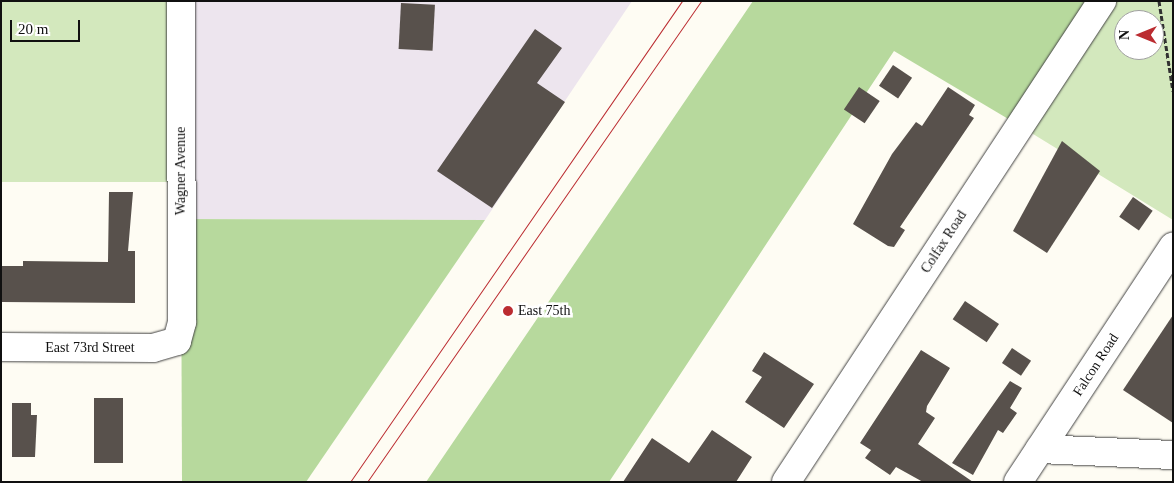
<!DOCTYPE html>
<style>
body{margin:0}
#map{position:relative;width:1174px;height:483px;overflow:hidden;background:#fefcf3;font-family:Georgia,serif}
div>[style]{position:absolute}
.industrial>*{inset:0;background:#ede5ee}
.green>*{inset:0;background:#d3e8bd;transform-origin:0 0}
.forest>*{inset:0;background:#b7d99d}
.building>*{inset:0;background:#58514c;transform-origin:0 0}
.path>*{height:3px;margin-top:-1.5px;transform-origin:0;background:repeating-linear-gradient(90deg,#323232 0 5px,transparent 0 7.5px)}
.roads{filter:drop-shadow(0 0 1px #434343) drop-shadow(0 0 1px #434343)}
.minor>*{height:28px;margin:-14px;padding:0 14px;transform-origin:14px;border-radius:14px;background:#fff}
.tram>*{height:1px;margin:-0.5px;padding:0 0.5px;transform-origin:0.5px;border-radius:0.5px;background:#bb2c31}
.dots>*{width:14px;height:14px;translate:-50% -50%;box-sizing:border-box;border:2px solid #fff;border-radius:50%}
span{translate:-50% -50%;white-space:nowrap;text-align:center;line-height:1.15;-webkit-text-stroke:5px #fff;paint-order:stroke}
.street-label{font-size:14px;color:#101010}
.poi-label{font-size:14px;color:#101010}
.left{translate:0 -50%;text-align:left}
.frame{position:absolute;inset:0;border:2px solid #101010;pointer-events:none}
.north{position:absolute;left:1114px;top:10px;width:50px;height:50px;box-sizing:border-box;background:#fff;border:1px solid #9f9f9f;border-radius:50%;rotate:270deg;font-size:14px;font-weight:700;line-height:20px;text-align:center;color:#101010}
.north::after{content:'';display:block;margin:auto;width:18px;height:22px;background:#bb2c31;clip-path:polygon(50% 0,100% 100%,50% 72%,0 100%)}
.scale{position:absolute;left:10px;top:20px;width:70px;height:22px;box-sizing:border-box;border:2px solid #101010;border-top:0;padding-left:6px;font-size:15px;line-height:18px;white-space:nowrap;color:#101010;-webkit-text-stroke:4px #fff;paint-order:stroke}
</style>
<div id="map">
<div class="industrial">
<div style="clip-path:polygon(181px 1px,632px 1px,485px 220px,181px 219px)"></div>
</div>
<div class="green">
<div style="left:1px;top:1px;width:180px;height:181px"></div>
<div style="clip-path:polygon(evenodd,1102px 1px,1173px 1px,1173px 220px,1020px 126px,1102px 1px,1124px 20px,1154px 20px,1154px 50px,1124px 50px,1124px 20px)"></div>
</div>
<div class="forest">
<div style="clip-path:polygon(753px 1px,1102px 1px,1020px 126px,894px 51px,609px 482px,426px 482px)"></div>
<div style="clip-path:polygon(181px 219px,485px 220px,306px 482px,182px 482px)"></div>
</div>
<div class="building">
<div style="left:401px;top:3px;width:34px;height:46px;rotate:3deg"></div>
<div style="clip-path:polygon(535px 29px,562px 48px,537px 83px,565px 102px,492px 208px,437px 171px)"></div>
<div style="left:893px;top:65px;width:23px;height:25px;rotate:34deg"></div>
<div style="left:859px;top:87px;width:25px;height:27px;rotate:34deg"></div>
<div style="clip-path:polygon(948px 87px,975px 105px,969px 115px,974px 118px,900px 227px,905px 230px,894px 247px,888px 246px,853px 224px,892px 154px,916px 122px,922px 126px)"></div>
<div style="clip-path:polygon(1062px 141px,1100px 171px,1047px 253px,1013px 231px)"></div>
<div style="clip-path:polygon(109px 192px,133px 192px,128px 251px,135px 251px,135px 303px,1px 302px,1px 266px,23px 266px,23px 261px,108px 262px)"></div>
<div style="left:1133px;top:197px;width:24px;height:24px;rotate:35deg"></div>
<div style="left:965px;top:301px;width:41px;height:22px;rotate:34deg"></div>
<div style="clip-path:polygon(1173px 315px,1173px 423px,1123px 390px)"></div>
<div style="left:1012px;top:348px;width:23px;height:18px;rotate:34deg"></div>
<div style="clip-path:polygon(921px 350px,950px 368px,927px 406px,926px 412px,935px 418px,918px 444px,973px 482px,923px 482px,896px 467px,890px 475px,865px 458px,871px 450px,860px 443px)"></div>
<div style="clip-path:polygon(764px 352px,814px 384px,784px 428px,745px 402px,762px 377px,752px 371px)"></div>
<div style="clip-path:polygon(1010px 381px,1022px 388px,1010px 408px,1017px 413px,1003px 433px,998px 430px,973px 475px,952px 463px)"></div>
<div style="left:94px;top:398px;width:29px;height:65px"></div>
<div style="clip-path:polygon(12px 403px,31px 403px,31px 415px,37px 415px,35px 457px,12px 457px)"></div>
<div style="clip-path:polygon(712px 430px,752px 457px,736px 482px,623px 482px,652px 438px,689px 463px)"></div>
</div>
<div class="path">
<div style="left:1159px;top:1px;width:91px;rotate:81.2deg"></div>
</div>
<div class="roads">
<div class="minor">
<div style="left:1px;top:347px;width:152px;rotate:0.4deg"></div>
<div style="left:153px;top:348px;width:25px;rotate:-16deg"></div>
<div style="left:177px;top:341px;width:20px;rotate:-75deg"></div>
<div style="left:182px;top:322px;width:321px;rotate:-90.2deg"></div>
<div style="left:1040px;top:449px;width:133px;rotate:2.6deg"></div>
<div style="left:786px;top:482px;width:576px;rotate:-56.7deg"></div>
<div style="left:1018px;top:482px;width:282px;rotate:-56.6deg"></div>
</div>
</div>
<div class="tram">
<div style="left:350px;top:482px;width:584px;rotate:-55.39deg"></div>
<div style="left:367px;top:482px;width:586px;rotate:-55.22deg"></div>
</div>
<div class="dots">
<div style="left:508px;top:311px;background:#bb2c31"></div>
</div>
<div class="street-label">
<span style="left:181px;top:171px;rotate:-90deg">Wagner Avenue</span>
<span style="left:944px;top:242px;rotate:-57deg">Colfax Road</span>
<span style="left:90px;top:348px">East 73rd Street</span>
<span style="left:1096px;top:365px;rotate:-57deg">Falcon Road</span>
</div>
<div class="poi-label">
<span class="left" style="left:518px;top:311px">East 75th</span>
</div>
<div class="frame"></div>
<div class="north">N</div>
<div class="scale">20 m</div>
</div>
